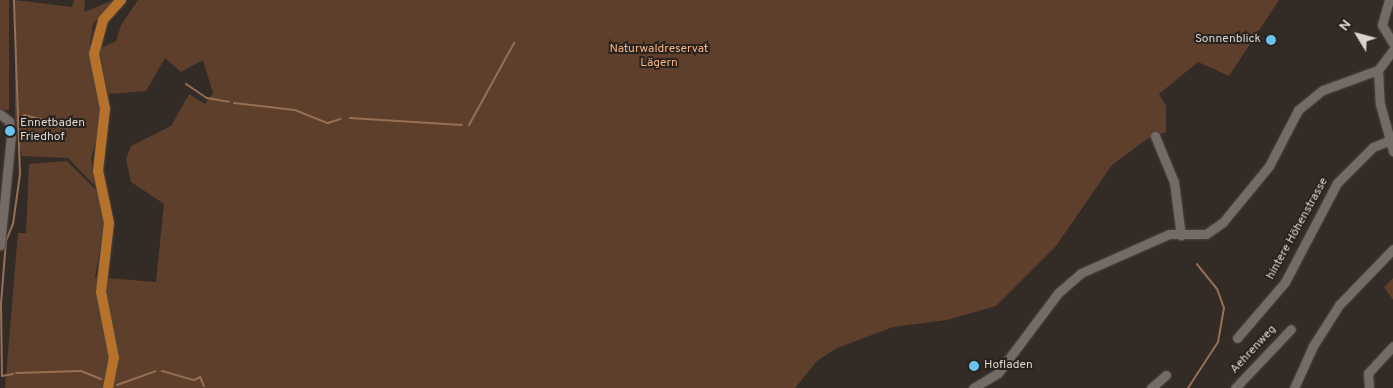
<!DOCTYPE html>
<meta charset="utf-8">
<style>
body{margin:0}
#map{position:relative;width:1393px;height:388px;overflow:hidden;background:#332b26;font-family:Overpass,sans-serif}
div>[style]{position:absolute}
.green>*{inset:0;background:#5d3f2b;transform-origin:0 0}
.stream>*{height:2px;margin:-1px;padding:0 1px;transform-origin:1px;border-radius:1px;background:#966f54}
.roads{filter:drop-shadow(0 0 1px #4d4641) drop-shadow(0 0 1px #4d4641)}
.minor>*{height:9px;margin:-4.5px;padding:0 4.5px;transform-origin:4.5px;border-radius:4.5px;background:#746b65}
.major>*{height:10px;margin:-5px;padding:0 5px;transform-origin:5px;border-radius:5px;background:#b6712a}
.dots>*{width:14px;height:14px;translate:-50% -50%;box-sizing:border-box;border:2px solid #29221d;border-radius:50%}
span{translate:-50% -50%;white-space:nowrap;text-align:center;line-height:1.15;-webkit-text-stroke:4px #29221d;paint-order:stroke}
.poi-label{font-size:12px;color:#dad5d1}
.right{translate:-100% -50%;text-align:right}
.left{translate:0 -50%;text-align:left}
.park-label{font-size:12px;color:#f1b287}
.street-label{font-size:12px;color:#dad5d1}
.north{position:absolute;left:1333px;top:10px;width:50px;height:50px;-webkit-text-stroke:4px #29221d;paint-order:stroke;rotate:307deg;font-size:14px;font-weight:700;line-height:20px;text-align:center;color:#dad5d1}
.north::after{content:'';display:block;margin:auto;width:18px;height:22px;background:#dad5d1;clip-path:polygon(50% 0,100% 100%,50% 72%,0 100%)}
</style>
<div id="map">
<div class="green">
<div style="left:0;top:0;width:9px;height:110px"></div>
<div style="clip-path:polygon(15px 0,72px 7px,74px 0,85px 0,84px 12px,114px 0,93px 24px,90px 44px,101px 122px,91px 159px,95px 186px,68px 158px,22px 156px,15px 119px)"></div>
<div style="clip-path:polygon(138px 0,1279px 0,1229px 76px,1198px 62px,1159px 94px,1166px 106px,1166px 132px,1147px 139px,1112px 165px,1056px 246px,996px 306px,947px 320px,893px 327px,837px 348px,817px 361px,795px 388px,5px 388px,18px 233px,26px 233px,29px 164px,67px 161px,98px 192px,105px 222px,95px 277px,156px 282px,164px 204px,131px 182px,126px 159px,131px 146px,171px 126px,189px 94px,205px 104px,213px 93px,203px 60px,181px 72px,165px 58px,146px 91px,108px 94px,99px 49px,116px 41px,121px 25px)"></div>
<div style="clip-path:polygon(1393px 278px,1393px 300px,1384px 287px)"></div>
</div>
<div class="stream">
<div style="left:186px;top:84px;width:25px;rotate:34deg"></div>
<div style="left:207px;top:98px;width:22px;rotate:10deg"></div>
<div style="left:234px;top:103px;width:61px;rotate:6.5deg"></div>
<div style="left:295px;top:110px;width:35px;rotate:22deg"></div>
<div style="left:328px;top:123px;width:13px;rotate:-18deg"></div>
<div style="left:24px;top:115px;width:45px;rotate:14deg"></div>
<div style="left:68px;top:126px;width:16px;rotate:-11deg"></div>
<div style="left:350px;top:118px;width:112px;rotate:3.6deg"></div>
<div style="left:469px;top:125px;width:94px;rotate:-61.2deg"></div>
<div style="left:162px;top:371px;width:33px;rotate:16deg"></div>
<div style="left:194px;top:380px;width:7px;rotate:-27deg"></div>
<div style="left:200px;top:377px;width:10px;rotate:66deg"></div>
<div style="left:16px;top:373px;width:65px;rotate:-1.8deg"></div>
<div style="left:81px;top:371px;width:22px;rotate:22deg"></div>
<div style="left:13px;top:374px;width:11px;rotate:170deg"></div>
<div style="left:2px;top:376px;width:72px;rotate:-90.8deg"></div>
<div style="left:1px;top:304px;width:63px;rotate:-85.5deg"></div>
<div style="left:6px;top:241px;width:18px;rotate:-68deg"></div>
<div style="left:13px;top:224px;width:50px;rotate:-82deg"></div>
<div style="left:20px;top:174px;width:174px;rotate:-92deg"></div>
<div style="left:117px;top:385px;width:41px;rotate:-19.7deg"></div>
<div style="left:1188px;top:388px;width:55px;rotate:-56.9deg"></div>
<div style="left:1218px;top:342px;width:35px;rotate:-80deg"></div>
<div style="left:1224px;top:308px;width:20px;rotate:-110deg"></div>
<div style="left:1217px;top:289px;width:32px;rotate:-129deg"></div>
</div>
<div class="roads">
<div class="minor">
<div style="left:1389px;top:0;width:26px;rotate:106deg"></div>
<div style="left:1382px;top:25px;width:21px;rotate:59deg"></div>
<div style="left:1393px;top:50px;width:25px;rotate:127deg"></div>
<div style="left:1378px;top:70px;width:34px;rotate:87deg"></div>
<div style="left:1380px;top:104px;width:49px;rotate:74.5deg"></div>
<div style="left:0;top:114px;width:11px;rotate:38deg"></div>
<div style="left:9px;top:121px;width:15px;rotate:82deg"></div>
<div style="left:11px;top:136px;width:110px;rotate:95.8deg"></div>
<div style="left:1155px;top:136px;width:50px;rotate:67.6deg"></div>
<div style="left:1174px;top:182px;width:54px;rotate:82.6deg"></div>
<div style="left:1237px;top:338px;width:74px;rotate:-49.4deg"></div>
<div style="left:1285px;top:282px;width:112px;rotate:-62.3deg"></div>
<div style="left:1337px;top:183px;width:51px;rotate:-45deg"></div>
<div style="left:1373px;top:147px;width:22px;rotate:-22deg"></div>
<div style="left:973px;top:388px;width:29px;rotate:-31deg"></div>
<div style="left:998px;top:373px;width:100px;rotate:-53.1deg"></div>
<div style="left:1058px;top:293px;width:30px;rotate:-41deg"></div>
<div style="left:1081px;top:273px;width:96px;rotate:-23.9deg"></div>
<div style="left:1169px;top:234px;width:37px"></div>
<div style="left:1206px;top:234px;width:21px;rotate:-35deg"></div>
<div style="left:1223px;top:222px;width:72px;rotate:-50.6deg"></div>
<div style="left:1269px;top:166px;width:63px;rotate:-62.6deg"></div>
<div style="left:1298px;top:110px;width:32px;rotate:-39deg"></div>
<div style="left:1323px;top:90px;width:59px;rotate:-20deg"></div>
<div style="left:1151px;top:388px;width:20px;rotate:-41deg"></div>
<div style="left:1235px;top:388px;width:81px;rotate:-46.5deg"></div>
<div style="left:1294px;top:388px;width:46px;rotate:-65.7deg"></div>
<div style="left:1313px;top:346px;width:49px;rotate:-57.6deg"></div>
<div style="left:1339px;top:305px;width:78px;rotate:-46deg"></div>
<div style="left:1369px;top:388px;width:15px;rotate:-94deg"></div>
<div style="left:1368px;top:373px;width:37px;rotate:-47deg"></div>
</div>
<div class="major">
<div style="left:108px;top:388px;width:31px;rotate:-79deg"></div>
<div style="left:114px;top:358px;width:67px;rotate:-101.1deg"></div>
<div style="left:101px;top:292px;width:69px;rotate:-83.4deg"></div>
<div style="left:109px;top:223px;width:53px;rotate:-101.9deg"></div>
<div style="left:98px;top:171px;width:62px;rotate:-83.6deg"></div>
<div style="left:105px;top:109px;width:56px;rotate:-101.3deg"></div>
<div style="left:94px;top:54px;width:35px;rotate:-75deg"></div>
<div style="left:103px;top:20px;width:27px;rotate:-48deg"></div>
</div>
</div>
<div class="dots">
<div style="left:1271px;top:40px;background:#6bc3f2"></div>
<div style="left:10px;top:131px;background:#6bc3f2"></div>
<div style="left:974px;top:366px;background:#6bc3f2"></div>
</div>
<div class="poi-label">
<span class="right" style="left:1261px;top:40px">Sonnenblick</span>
<span class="left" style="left:20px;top:131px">Ennetbaden<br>Friedhof</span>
<span class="left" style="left:984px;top:366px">Hofladen</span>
</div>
<div class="park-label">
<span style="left:659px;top:57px">Naturwaldreservat<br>Lägern</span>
</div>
<div class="street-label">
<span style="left:1298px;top:229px;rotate:-61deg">hintere Höhenstrasse</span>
<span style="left:1254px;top:350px;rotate:-47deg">Aehrenweg</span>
</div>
<div class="north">N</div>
</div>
